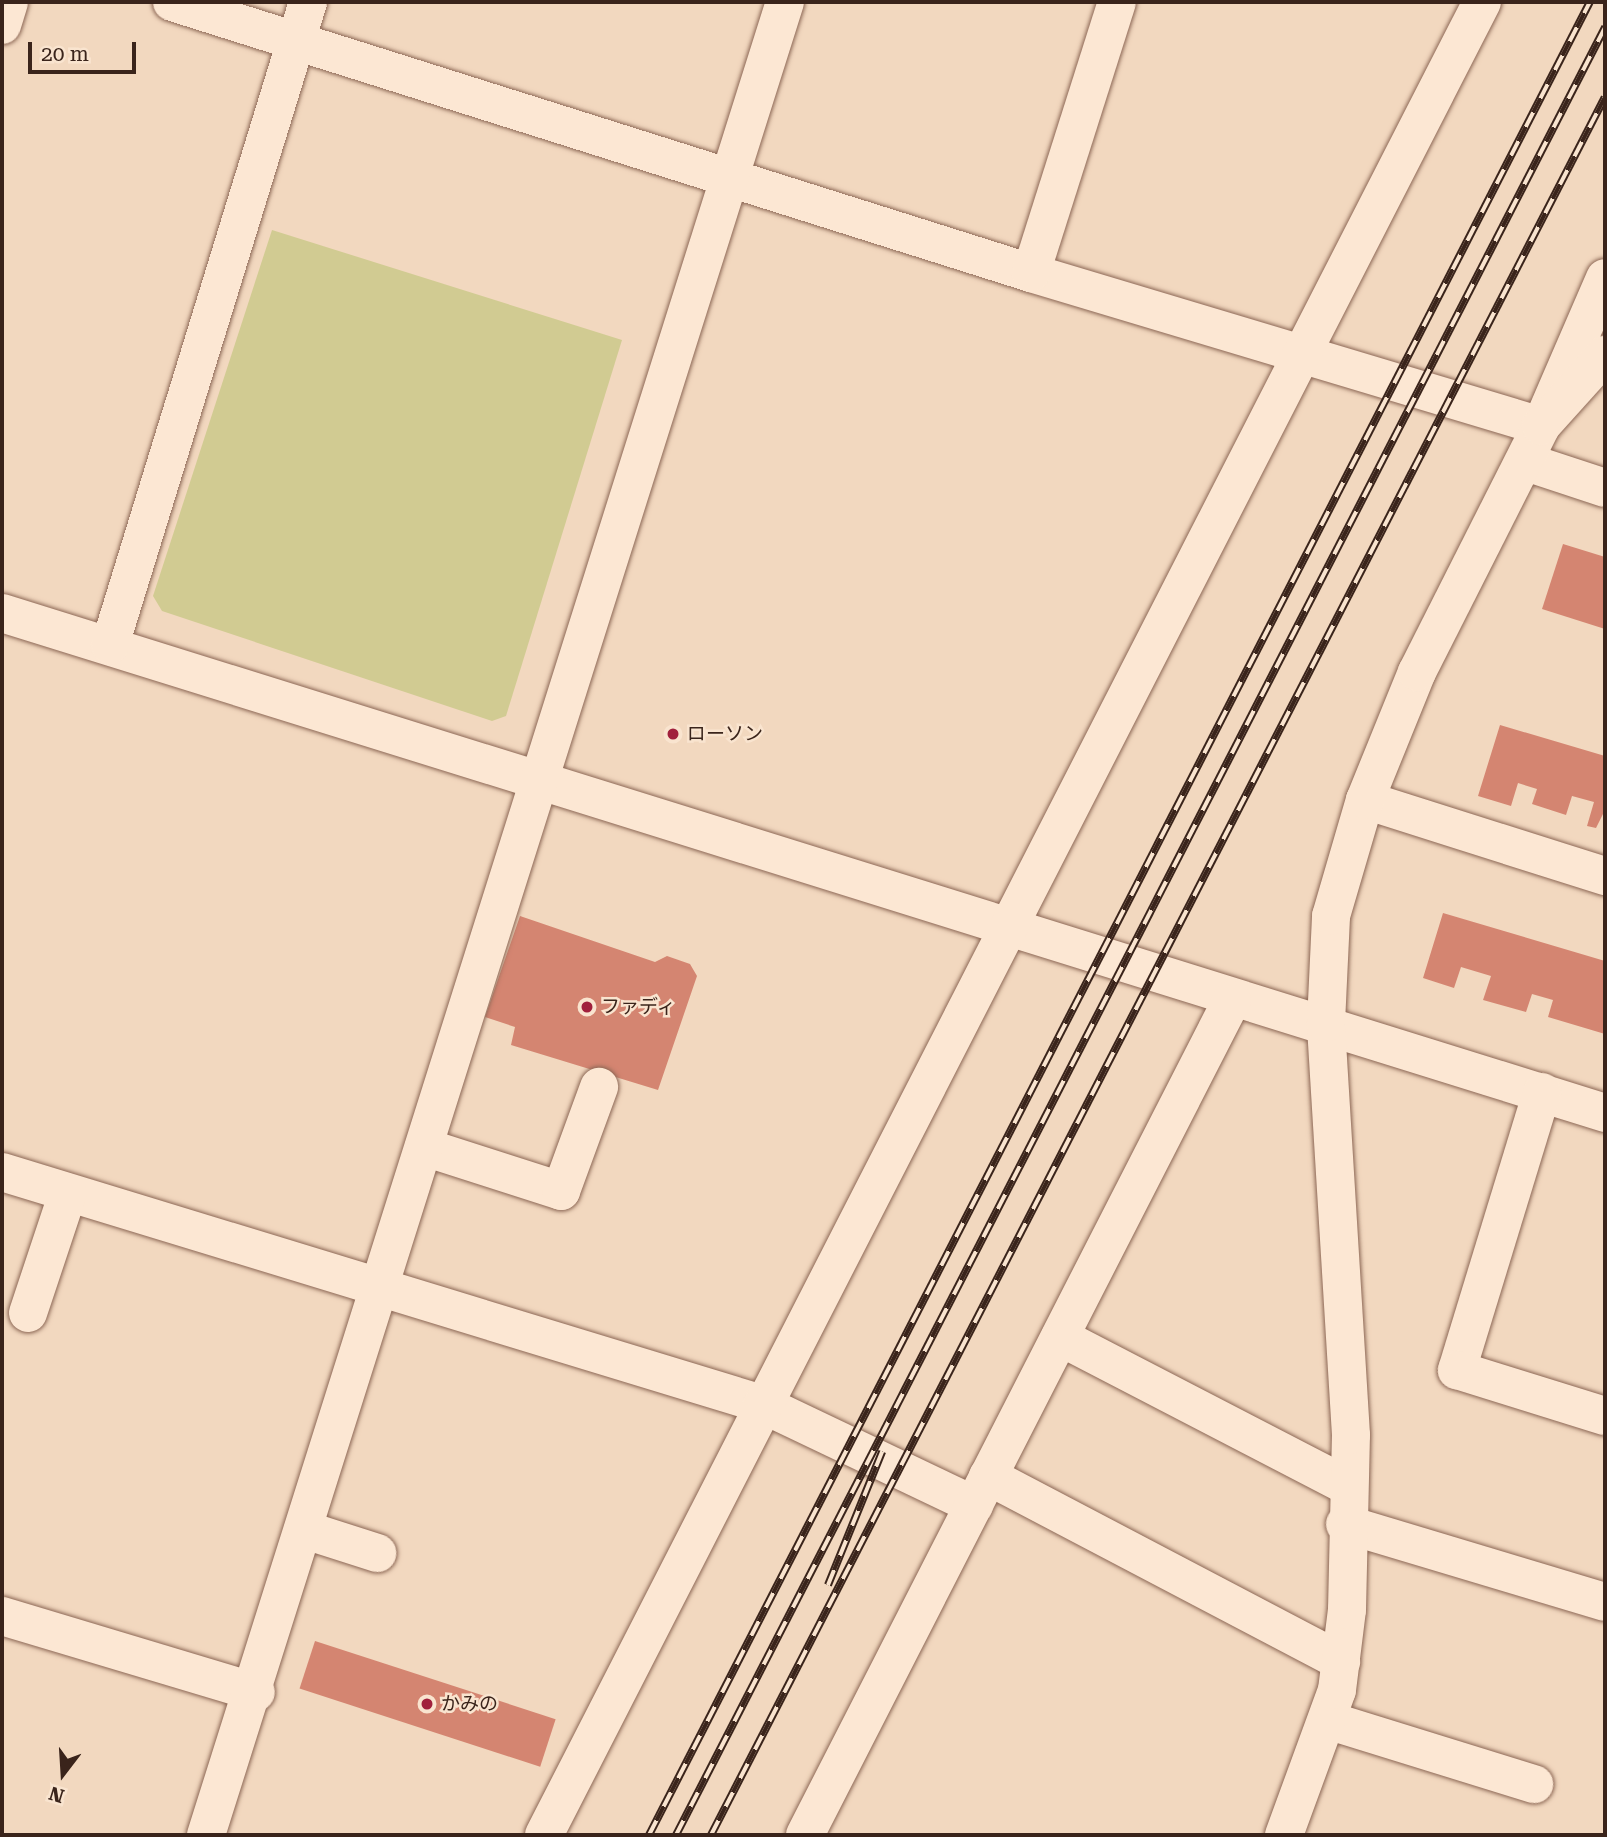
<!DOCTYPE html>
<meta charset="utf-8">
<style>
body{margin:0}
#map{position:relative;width:1607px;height:1837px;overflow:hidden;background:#f2d8bf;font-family:"Roboto Serif","Noto Sans JP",serif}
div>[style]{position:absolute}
.green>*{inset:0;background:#d1cb92}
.building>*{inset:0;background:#d48571;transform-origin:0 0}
.roads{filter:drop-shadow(0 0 2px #8c6755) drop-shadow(0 0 2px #8c6755)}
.minor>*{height:38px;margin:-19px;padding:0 19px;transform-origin:19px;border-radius:19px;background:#fce7d3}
.rail>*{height:8px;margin-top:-4px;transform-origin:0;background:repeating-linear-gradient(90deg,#f9e4cf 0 16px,#3a241b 0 32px);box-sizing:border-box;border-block:2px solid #3a241b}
.dots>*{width:19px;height:19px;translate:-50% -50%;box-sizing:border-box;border:4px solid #f9e4cf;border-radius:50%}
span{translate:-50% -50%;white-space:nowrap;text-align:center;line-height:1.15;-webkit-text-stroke:5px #f9e4cf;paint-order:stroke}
.poi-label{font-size:19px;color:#3a241b}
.left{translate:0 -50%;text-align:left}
.frame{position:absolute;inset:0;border:4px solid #3a241b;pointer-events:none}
.north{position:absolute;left:28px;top:1739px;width:70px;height:70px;-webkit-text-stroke:5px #f9e4cf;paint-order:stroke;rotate:197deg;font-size:19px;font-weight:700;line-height:28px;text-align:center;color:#3a241b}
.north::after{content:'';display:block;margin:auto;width:24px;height:32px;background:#3a241b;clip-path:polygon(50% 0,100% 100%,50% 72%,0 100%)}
.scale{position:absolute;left:28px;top:42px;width:108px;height:32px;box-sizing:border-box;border:4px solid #3a241b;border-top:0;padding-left:9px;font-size:21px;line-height:24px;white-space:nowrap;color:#3a241b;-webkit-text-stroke:5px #f9e4cf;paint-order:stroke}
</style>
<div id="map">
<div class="green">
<div style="clip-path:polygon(272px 230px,622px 340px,506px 716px,492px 721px,162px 611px,153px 596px)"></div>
</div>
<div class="building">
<div style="clip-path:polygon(1563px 544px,1605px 557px,1605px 629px,1542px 609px)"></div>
<div style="clip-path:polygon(1500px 725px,1605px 756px,1605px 810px,1596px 828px,1587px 826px,1594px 802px,1572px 796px,1566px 815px,1532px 804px,1537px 789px,1518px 783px,1511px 806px,1478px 796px)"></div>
<div style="clip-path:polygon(1443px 913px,1605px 961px,1605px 1034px,1548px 1017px,1553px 1000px,1532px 994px,1526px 1012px,1483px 1000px,1491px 976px,1461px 967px,1454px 988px,1423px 978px)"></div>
<div style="clip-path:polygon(520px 916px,655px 962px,667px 956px,690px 964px,697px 976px,658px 1090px,511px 1045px,515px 1027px,485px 1017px)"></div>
<div style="left:315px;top:1641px;width:253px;height:50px;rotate:18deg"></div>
</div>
<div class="roads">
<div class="minor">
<div style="left:172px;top:2px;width:901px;rotate:17.51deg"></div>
<div style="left:1031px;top:273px;width:532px;rotate:16.7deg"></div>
<div style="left:1541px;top:426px;width:161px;rotate:-66.6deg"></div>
<div style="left:2px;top:25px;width:24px;rotate:-73deg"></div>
<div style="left:1031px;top:273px;width:284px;rotate:-72.4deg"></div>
<div style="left:1526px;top:462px;width:83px;rotate:18.2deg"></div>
<div style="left:2px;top:613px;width:1679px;rotate:17.32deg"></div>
<div style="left:110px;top:645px;width:673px;rotate:-72.88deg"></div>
<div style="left:1365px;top:800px;width:252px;rotate:17.6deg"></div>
<div style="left:1542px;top:1092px;width:291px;rotate:107deg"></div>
<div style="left:1457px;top:1370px;width:155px;rotate:17.3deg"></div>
<div style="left:424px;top:1147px;width:144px;rotate:17.8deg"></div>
<div style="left:561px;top:1191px;width:111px;rotate:-69.9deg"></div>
<div style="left:2px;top:1172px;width:795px;rotate:16.98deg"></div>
<div style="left:762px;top:1404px;width:235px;rotate:25.5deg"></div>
<div style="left:28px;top:1313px;width:126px;rotate:-71.6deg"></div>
<div style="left:1060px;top:1337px;width:323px;rotate:27.4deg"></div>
<div style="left:988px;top:1476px;width:399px;rotate:27.7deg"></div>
<div style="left:1345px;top:1524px;width:271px;rotate:16.7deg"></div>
<div style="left:305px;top:1530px;width:76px;rotate:17.7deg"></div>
<div style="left:2px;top:1616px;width:265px;rotate:16.7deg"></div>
<div style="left:1327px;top:1720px;width:217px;rotate:17.2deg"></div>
<div style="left:206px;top:1835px;width:1922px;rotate:-72.47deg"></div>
<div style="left:544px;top:1835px;width:2059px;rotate:-62.9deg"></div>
<div style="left:805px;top:1835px;width:938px;rotate:-62.92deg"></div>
<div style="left:1284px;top:1835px;width:154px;rotate:-69.9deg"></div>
<div style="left:1337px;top:1690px;width:81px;rotate:-82.9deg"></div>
<div style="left:1347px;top:1610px;width:175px;rotate:-88.7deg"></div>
<div style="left:1351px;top:1435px;width:413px;rotate:-93.5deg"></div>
<div style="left:1326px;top:1023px;width:107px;rotate:-87.3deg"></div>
<div style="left:1331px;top:916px;width:121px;rotate:-73.7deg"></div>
<div style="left:1365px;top:800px;width:138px;rotate:-67.9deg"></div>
<div style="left:1417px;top:672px;width:275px;rotate:-63.2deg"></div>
<div style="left:1541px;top:426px;width:96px;rotate:-48deg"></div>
</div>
</div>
<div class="rail">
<div style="left:828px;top:1585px;width:144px;rotate:-67.9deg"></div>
<div style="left:649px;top:1835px;width:2060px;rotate:-62.83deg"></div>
<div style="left:676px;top:1835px;width:2033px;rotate:-62.8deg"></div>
<div style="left:711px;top:1835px;width:1954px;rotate:-62.78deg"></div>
</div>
<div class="dots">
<div style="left:673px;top:734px;background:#a1203c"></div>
<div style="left:587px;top:1007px;background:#a1203c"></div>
<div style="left:427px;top:1704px;background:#a1203c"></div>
</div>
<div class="poi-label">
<span class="left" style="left:687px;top:734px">ローソン</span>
<span class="left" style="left:601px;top:1007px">ファディ</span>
<span class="left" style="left:441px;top:1704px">かみの</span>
</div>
<div class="frame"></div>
<div class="north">N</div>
<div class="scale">20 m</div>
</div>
